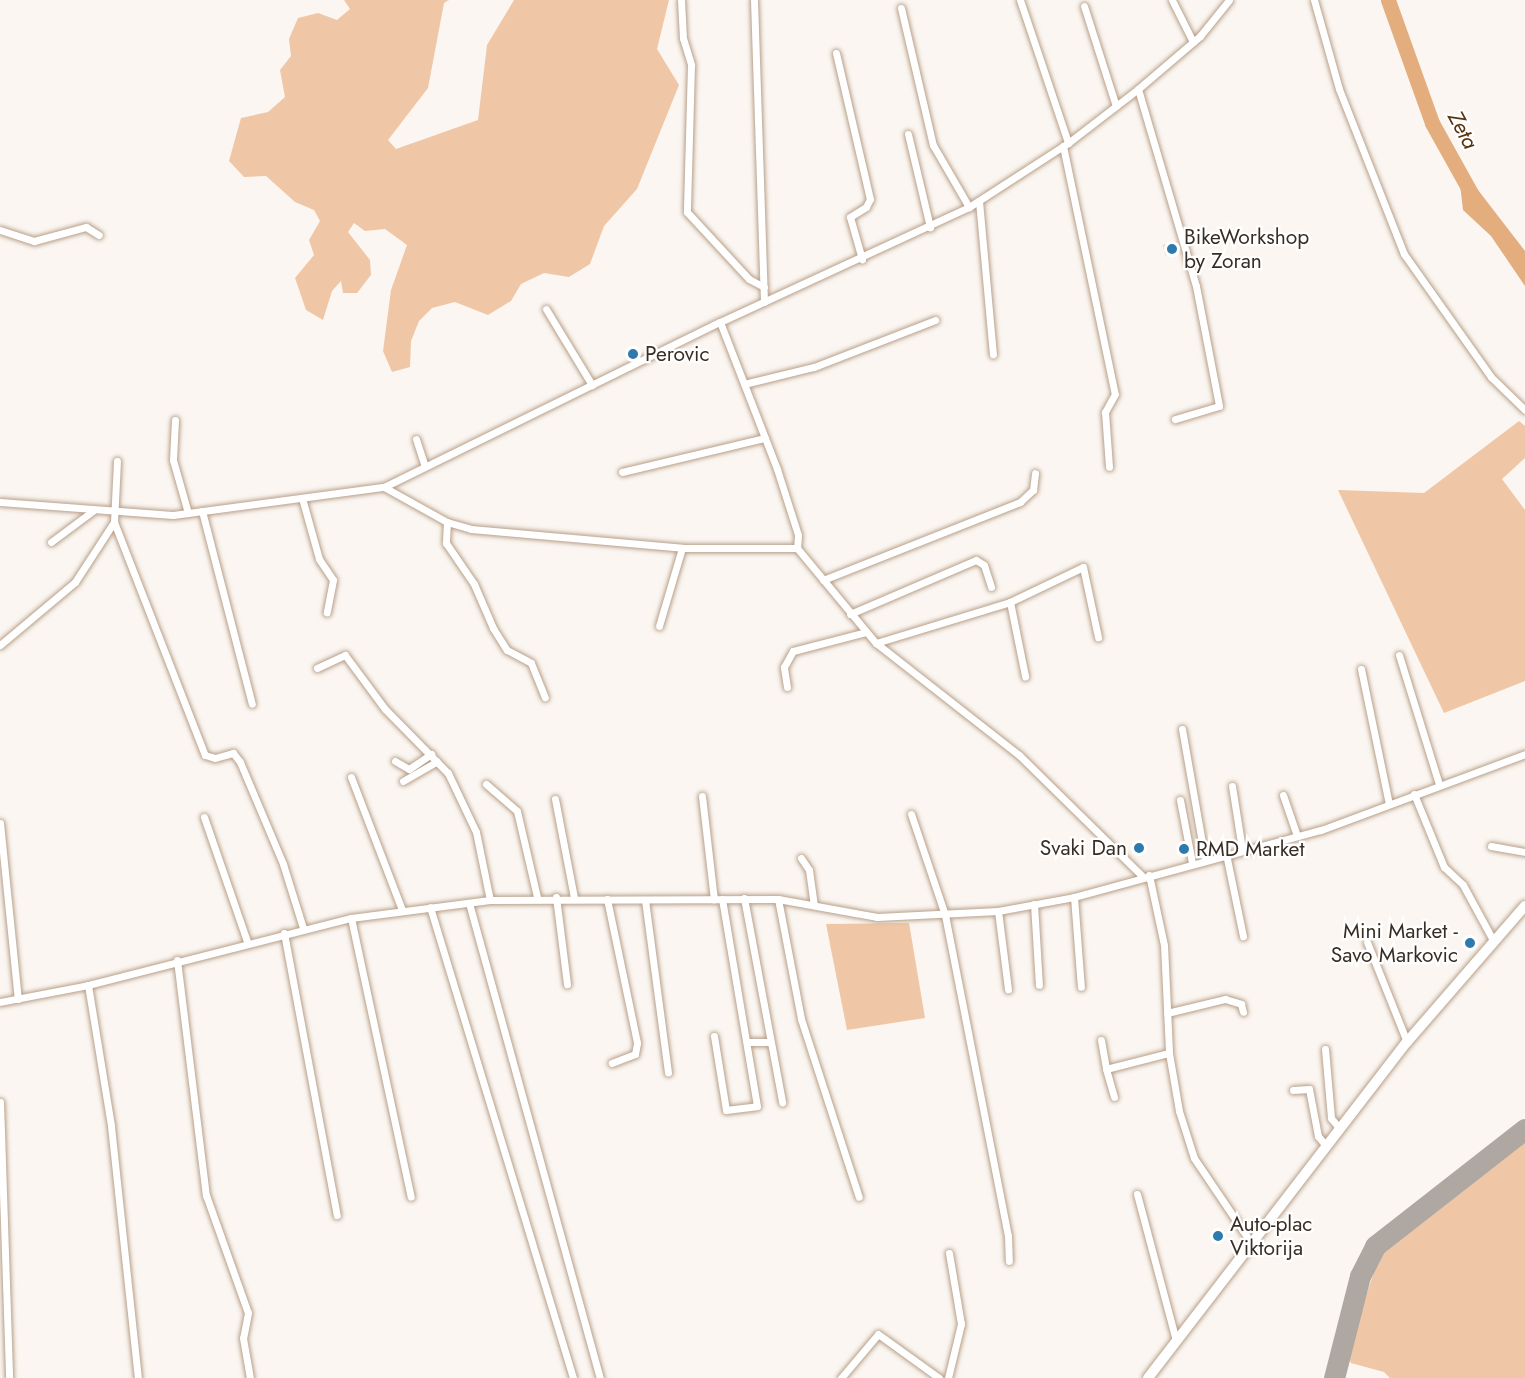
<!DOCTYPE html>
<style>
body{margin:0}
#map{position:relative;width:1525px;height:1378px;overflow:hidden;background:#fbf6f1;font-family:Jost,sans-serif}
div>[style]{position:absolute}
.green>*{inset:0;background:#efc7a6}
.water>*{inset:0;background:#e4ad7e}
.river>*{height:15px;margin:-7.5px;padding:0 7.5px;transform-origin:7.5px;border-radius:7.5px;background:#e4ad7e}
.taxiway>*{height:21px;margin:-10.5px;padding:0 10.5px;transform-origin:10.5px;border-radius:10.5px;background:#afa8a2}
.building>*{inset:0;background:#f3d8c1;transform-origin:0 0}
.roads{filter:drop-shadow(0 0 2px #b89f89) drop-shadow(0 0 2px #b89f89)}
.minor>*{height:7px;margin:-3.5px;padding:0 3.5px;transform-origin:3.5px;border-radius:3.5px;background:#fff}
.primary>*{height:10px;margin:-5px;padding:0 5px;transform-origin:5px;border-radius:5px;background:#fff}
.dots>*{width:16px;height:16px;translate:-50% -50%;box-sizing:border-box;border:3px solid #fff;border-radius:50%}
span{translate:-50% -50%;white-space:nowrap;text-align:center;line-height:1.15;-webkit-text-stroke:4.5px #fff;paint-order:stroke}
.poi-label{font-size:21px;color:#392e26}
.left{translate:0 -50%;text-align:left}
.right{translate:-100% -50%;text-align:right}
.water-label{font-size:22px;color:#583410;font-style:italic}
</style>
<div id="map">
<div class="green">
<div style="clip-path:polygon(344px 0,449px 0,444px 3px,428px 88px,388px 140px,396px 149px,478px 120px,487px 45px,514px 0,669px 0,657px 49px,679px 85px,637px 189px,604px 226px,590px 264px,569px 277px,544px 273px,521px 284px,511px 301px,488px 315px,455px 302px,432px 308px,419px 321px,411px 341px,410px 367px,392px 372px,383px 351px,391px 290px,407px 245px,385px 229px,365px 231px,354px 223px,348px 232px,370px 260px,371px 275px,357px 293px,343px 293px,341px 281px,332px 291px,323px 320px,306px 310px,295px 278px,314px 255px,309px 240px,320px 221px,314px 210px,295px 202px,266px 176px,244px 177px,229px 161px,241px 118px,268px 112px,285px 97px,280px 70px,291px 56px,289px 39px,298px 18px,318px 13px,337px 20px,350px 9px)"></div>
<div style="clip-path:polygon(1519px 421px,1525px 426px,1525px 458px,1502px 479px,1525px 510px,1525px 681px,1444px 713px,1338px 490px,1424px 493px)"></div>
<div style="clip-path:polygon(909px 923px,925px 1018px,847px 1030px,826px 924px)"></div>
<div style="clip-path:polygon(1525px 1137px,1525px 1378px,1390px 1378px,1384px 1372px,1351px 1363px,1347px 1353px,1380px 1254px,1398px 1235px)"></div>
</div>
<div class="water">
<div style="clip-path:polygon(1468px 177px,1525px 251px,1525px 286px,1491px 236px,1463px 210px,1460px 184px)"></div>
</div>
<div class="river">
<div style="left:1388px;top:0;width:131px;rotate:70.3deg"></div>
<div style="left:1432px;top:123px;width:82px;rotate:60.9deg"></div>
</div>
<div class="taxiway">
<div style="left:1334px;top:1378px;width:105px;rotate:-75.7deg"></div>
<div style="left:1360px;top:1276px;width:34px;rotate:-63deg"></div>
<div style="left:1375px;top:1246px;width:190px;rotate:-38deg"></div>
</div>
<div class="building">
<div style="left:1177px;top:241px;width:11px;height:15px;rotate:75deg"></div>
</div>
<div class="roads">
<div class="minor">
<div style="left:681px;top:0;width:38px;rotate:87deg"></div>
<div style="left:683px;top:38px;width:28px;rotate:73deg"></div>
<div style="left:691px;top:65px;width:147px;rotate:91.6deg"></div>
<div style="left:687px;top:212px;width:91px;rotate:47.2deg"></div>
<div style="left:749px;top:279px;width:17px;rotate:28deg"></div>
<div style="left:754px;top:0;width:302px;rotate:88.1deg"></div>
<div style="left:1020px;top:0;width:151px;rotate:71.4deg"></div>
<div style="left:1172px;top:0;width:47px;rotate:63.4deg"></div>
<div style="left:1314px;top:0;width:92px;rotate:74.3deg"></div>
<div style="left:1339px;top:89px;width:177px;rotate:68.5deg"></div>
<div style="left:1404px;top:254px;width:151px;rotate:54.7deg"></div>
<div style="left:1491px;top:377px;width:47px;rotate:44.1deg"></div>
<div style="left:1084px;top:6px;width:105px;rotate:72.3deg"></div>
<div style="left:901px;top:8px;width:141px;rotate:76.9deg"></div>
<div style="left:933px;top:145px;width:72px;rotate:59.9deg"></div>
<div style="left:836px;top:53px;width:150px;rotate:76.9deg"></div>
<div style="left:870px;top:199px;width:9px;rotate:117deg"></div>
<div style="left:866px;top:207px;width:19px;rotate:148deg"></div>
<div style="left:850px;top:217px;width:44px;rotate:74.1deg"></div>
<div style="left:1138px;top:89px;width:205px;rotate:73.6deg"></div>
<div style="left:1196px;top:286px;width:122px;rotate:79.1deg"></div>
<div style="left:1219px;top:406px;width:46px;rotate:163.5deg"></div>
<div style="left:908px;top:134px;width:96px;rotate:76.7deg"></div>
<div style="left:1063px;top:146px;width:253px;rotate:78.2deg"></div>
<div style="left:1115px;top:394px;width:21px;rotate:119deg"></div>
<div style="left:1105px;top:412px;width:55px;rotate:85.8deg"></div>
<div style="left:979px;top:201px;width:154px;rotate:84.8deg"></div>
<div style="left:0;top:230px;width:36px;rotate:18deg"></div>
<div style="left:34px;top:241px;width:54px;rotate:-15.1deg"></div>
<div style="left:86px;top:227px;width:15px;rotate:32deg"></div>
<div style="left:546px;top:309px;width:89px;rotate:58.8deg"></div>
<div style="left:720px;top:322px;width:158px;rotate:68.8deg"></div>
<div style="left:777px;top:469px;width:69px;rotate:72.3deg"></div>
<div style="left:798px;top:535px;width:13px;rotate:94deg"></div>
<div style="left:744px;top:384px;width:72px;rotate:-13.7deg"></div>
<div style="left:814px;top:367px;width:130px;rotate:-21.2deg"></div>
<div style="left:175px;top:420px;width:40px;rotate:92.9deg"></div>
<div style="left:173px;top:460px;width:55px;rotate:74.2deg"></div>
<div style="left:416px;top:439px;width:29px;rotate:72deg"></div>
<div style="left:622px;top:472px;width:147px;rotate:-13.4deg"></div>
<div style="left:384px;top:487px;width:374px;rotate:-26.2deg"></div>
<div style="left:720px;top:322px;width:274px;rotate:-24.8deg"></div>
<div style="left:969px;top:207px;width:118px;rotate:-32.9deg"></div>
<div style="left:1068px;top:143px;width:88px;rotate:-37.6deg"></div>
<div style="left:1138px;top:89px;width:82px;rotate:-40.5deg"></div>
<div style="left:1200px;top:36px;width:46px;rotate:-51.1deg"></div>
<div style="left:302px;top:498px;width:63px;rotate:74.4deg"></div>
<div style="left:319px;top:559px;width:25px;rotate:56deg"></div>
<div style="left:333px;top:580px;width:33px;rotate:101deg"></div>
<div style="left:0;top:502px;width:173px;rotate:4.3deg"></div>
<div style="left:173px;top:515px;width:213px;rotate:-7.6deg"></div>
<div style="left:384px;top:487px;width:72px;rotate:29.1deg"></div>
<div style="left:447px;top:522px;width:25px;rotate:16deg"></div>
<div style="left:471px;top:529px;width:212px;rotate:5.1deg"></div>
<div style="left:682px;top:548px;width:115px"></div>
<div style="left:797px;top:548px;width:124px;rotate:50.3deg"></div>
<div style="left:876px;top:643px;width:182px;rotate:38.1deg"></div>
<div style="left:1019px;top:755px;width:173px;rotate:44.5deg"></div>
<div style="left:202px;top:511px;width:199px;rotate:75.5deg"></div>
<div style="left:114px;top:522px;width:250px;rotate:68.7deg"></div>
<div style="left:205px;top:755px;width:10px;rotate:17deg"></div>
<div style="left:215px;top:758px;width:19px;rotate:-16deg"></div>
<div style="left:233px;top:753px;width:11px;rotate:52deg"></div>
<div style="left:240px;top:762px;width:111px;rotate:67.1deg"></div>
<div style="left:283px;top:864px;width:67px;rotate:72.6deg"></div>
<div style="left:447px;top:522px;width:21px;rotate:93deg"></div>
<div style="left:446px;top:543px;width:50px;rotate:55.7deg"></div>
<div style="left:474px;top:584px;width:48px;rotate:66.6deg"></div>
<div style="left:493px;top:628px;width:26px;rotate:58deg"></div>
<div style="left:507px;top:650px;width:27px;rotate:28deg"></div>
<div style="left:531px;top:663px;width:37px;rotate:68deg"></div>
<div style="left:51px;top:542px;width:54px;rotate:-36.7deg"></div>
<div style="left:823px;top:580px;width:212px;rotate:-21.6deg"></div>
<div style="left:1020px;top:502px;width:18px;rotate:-43deg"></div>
<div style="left:1033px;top:490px;width:17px;rotate:-83deg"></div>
<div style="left:1010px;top:602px;width:76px;rotate:78.5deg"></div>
<div style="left:850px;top:614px;width:137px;rotate:-23.2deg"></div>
<div style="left:976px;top:560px;width:9px;rotate:32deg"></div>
<div style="left:984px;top:565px;width:23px;rotate:72deg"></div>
<div style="left:659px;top:626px;width:81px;rotate:-73.6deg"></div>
<div style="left:876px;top:643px;width:140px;rotate:-17deg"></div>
<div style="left:1010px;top:602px;width:81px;rotate:-25.6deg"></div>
<div style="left:1083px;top:567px;width:72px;rotate:77.9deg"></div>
<div style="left:0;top:645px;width:98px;rotate:-40deg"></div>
<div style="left:75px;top:582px;width:72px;rotate:-57deg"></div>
<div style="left:114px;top:522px;width:61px;rotate:-87.2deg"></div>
<div style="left:1399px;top:655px;width:135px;rotate:72.8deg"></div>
<div style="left:317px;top:668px;width:31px;rotate:-25deg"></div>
<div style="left:345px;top:655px;width:67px;rotate:53.5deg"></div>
<div style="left:385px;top:709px;width:90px;rotate:45.5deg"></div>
<div style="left:448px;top:773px;width:65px;rotate:64.6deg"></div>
<div style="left:476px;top:832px;width:69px;rotate:78.4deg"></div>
<div style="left:1361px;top:669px;width:138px;rotate:78.3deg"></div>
<div style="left:787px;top:687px;width:20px;rotate:-99deg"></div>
<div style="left:784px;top:667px;width:18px;rotate:-61deg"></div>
<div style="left:793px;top:651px;width:75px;rotate:-14.6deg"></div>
<div style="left:1182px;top:729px;width:132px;rotate:80deg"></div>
<div style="left:395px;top:761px;width:16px;rotate:30deg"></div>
<div style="left:409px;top:769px;width:27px;rotate:-34deg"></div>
<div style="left:351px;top:777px;width:142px;rotate:69deg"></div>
<div style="left:403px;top:781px;width:39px;rotate:-30deg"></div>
<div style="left:486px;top:784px;width:41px;rotate:41.1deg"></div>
<div style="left:517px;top:811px;width:88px;rotate:76.9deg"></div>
<div style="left:1232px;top:786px;width:64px;rotate:81deg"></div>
<div style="left:1414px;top:794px;width:79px;rotate:67.7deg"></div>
<div style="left:1444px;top:867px;width:26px;rotate:43deg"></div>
<div style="left:1463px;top:885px;width:63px;rotate:61.4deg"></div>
<div style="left:1283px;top:795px;width:43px;rotate:71.1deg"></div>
<div style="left:702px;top:796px;width:104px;rotate:83.4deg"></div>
<div style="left:555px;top:799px;width:101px;rotate:79.1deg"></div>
<div style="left:1180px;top:800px;width:64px;rotate:79.2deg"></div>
<div style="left:911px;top:814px;width:107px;rotate:71.4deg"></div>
<div style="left:945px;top:915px;width:327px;rotate:78.9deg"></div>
<div style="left:1008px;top:1236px;width:25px;rotate:88deg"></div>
<div style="left:204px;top:817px;width:131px;rotate:70.9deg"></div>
<div style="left:0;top:823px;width:177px;rotate:84.2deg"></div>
<div style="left:1491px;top:846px;width:35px;rotate:10deg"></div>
<div style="left:1226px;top:854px;width:84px;rotate:78.3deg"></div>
<div style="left:801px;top:858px;width:14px;rotate:56deg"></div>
<div style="left:809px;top:870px;width:35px;rotate:82deg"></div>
<div style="left:1149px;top:875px;width:72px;rotate:77.9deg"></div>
<div style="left:1164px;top:945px;width:108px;rotate:87.3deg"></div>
<div style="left:1169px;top:1053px;width:59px;rotate:80.2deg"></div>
<div style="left:1179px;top:1111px;width:49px;rotate:72.3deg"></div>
<div style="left:1194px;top:1158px;width:104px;rotate:56deg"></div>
<div style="left:556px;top:897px;width:88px;rotate:82.8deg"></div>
<div style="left:1074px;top:897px;width:90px;rotate:85.6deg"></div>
<div style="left:744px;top:898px;width:208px;rotate:79.4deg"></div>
<div style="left:607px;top:899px;width:147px;rotate:78.2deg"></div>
<div style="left:637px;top:1043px;width:11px;rotate:100deg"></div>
<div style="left:635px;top:1054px;width:25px;rotate:159deg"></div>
<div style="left:778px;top:899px;width:122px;rotate:79.1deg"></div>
<div style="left:801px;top:1019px;width:187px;rotate:72deg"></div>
<div style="left:645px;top:900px;width:174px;rotate:82.4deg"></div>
<div style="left:469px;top:903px;width:493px;rotate:74.6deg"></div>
<div style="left:1034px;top:904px;width:81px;rotate:86.5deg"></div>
<div style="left:430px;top:907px;width:492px;rotate:73.1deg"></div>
<div style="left:998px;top:911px;width:79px;rotate:82.7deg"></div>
<div style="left:351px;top:918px;width:285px;rotate:77.9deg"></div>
<div style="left:284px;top:933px;width:287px;rotate:79.4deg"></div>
<div style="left:1367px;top:942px;width:108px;rotate:68.2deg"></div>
<div style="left:177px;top:960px;width:237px;rotate:83deg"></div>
<div style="left:206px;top:1195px;width:125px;rotate:70.4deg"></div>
<div style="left:248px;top:1313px;width:25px;rotate:101deg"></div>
<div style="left:243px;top:1338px;width:41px;rotate:80.1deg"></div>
<div style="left:88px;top:985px;width:143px;rotate:80.7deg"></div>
<div style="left:111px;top:1126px;width:253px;rotate:83.9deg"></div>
<div style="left:0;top:1002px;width:90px;rotate:-10.9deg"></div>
<div style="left:88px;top:985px;width:271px;rotate:-14.3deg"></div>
<div style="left:351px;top:918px;width:140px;rotate:-7.4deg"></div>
<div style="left:490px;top:900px;width:288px;rotate:-0.2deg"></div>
<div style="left:778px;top:899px;width:101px;rotate:10.3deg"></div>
<div style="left:877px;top:917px;width:121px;rotate:-2.8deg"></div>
<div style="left:998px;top:911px;width:77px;rotate:-10.4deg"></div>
<div style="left:1074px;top:897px;width:256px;rotate:-15.2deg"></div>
<div style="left:1321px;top:830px;width:218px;rotate:-20.4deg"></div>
<div style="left:1167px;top:1013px;width:60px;rotate:-13.6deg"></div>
<div style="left:1225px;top:999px;width:17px;rotate:17deg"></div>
<div style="left:1241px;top:1004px;width:8px;rotate:76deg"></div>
<div style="left:714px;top:1036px;width:75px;rotate:80.8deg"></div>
<div style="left:726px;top:1110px;width:31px;rotate:-7deg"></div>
<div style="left:757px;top:1106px;width:210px;rotate:-99.6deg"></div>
<div style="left:1101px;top:1040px;width:29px;rotate:80deg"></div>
<div style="left:1106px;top:1069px;width:65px;rotate:-14.3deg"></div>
<div style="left:748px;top:1042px;width:20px"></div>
<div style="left:1325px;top:1049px;width:69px;rotate:85deg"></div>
<div style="left:1331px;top:1118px;width:14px;rotate:51deg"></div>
<div style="left:1106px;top:1069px;width:29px;rotate:74deg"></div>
<div style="left:1293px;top:1090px;width:16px;rotate:-4deg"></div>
<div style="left:1309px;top:1089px;width:48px;rotate:79.2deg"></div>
<div style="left:1318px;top:1136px;width:13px;rotate:51deg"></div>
<div style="left:0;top:1102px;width:276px;rotate:88.1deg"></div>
<div style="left:1137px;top:1194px;width:152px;rotate:75.1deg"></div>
<div style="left:841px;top:1378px;width:57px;rotate:-49.9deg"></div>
<div style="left:878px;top:1334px;width:75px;rotate:35.8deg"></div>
<div style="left:948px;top:1378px;width:56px;rotate:-76.5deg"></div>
<div style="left:961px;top:1324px;width:72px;rotate:-99.6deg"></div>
</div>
<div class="primary">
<div style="left:1148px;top:1378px;width:424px;rotate:-52.4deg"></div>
<div style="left:1407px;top:1042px;width:180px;rotate:-49.1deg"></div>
</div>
</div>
<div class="dots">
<div style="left:1172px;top:249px;background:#2e7aad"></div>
<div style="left:633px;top:354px;background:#2e7aad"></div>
<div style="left:1139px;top:848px;background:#2e7aad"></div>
<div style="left:1184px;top:849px;background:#2e7aad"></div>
<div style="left:1470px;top:943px;background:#2e7aad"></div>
<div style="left:1218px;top:1236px;background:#2e7aad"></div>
</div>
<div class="poi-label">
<span class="left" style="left:1184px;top:249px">BikeWorkshop<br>by Zoran</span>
<span class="left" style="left:645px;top:354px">Perovic</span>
<span class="right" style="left:1127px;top:848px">Svaki Dan</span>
<span class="left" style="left:1196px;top:849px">RMD Market</span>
<span class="right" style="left:1458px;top:943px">Mini Market -<br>Savo Markovic</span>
<span class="left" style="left:1230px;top:1236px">Auto-plac<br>Viktorija</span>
</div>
<div class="water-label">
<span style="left:1463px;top:130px;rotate:62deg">Zeta</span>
</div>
</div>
